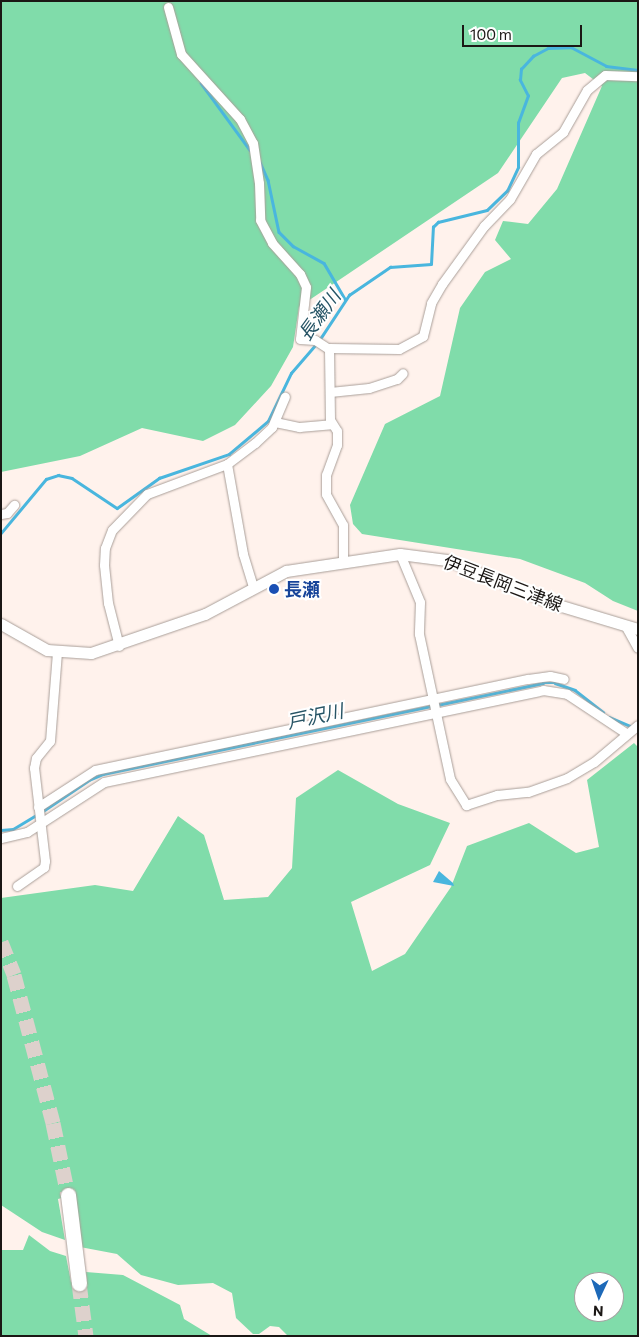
<!DOCTYPE html>
<meta charset="utf-8">
<style>
body{margin:0}
#map{position:relative;width:639px;height:1337px;overflow:hidden;background:#fff2ec;font-family:Commissioner,"Noto Sans JP",sans-serif}
div>[style]{position:absolute}
.forest>*{inset:0;background:#80dcaa}
.water>*{inset:0;background:#49b6de}
.stream>*{height:2.5px;margin:-1.25px;padding:0 1.25px;transform-origin:1.25px;border-radius:1.25px;background:#49b6de}
.highway-tunnel>*{height:15px;margin-top:-7.5px;transform-origin:0;background:repeating-linear-gradient(90deg,#ddd1cc 0 15px,transparent 0 23px)}
.roads{filter:drop-shadow(0 0 1px #aa9f99) drop-shadow(0 0 1px #aa9f99)}
.street>*{height:9px;margin:-4.5px;padding:0 4.5px;transform-origin:4.5px;border-radius:4.5px;background:#fff}
.secondary>*{height:11px;margin:-5.5px;padding:0 5.5px;transform-origin:5.5px;border-radius:5.5px;background:#fff}
.highway>*{height:15px;margin:-7.5px;padding:0 7.5px;transform-origin:7.5px;border-radius:7.5px;background:#fff}
.dots>*{width:14px;height:14px;translate:-50% -50%;box-sizing:border-box;border:2px solid #fff;border-radius:50%}
span{translate:-50% -50%;white-space:nowrap;text-align:center;line-height:1.15;-webkit-text-stroke:4px #fff;paint-order:stroke}
.street-label{font-size:18px;color:#1b1715}
.transit-label{font-size:18px;color:#164399;font-weight:700}
.left{translate:0 -50%;text-align:left}
.water-label{font-size:19px;color:#275465;font-style:italic}
.frame{position:absolute;inset:0;border:2px solid #1b1715;pointer-events:none}
.north{position:absolute;left:574px;top:1272px;width:50px;height:50px;box-sizing:border-box;background:#fff;border:1px solid #a4a2a1;border-radius:50%;rotate:183deg;font-size:14px;font-weight:700;line-height:20px;text-align:center;color:#1b1715}
.north::after{content:'';display:block;margin:auto;width:18px;height:22px;background:#1d69b8;clip-path:polygon(50% 0,100% 100%,50% 72%,0 100%)}
.scale{position:absolute;left:462px;top:25px;width:120px;height:22px;box-sizing:border-box;border:2px solid #1b1715;border-top:0;padding-left:6px;font-size:15px;line-height:18px;white-space:nowrap;color:#1b1715;-webkit-text-stroke:4px #fff;paint-order:stroke}
</style>
<div id="map">
<div class="forest">
<div style="clip-path:polygon(1px 1px,638px 1px,638px 611px,613px 601px,585px 583px,520px 559px,362px 534px,353px 524px,350px 505px,385px 424px,440px 396px,460px 308px,485px 272px,511px 259px,495px 240px,503px 221px,528px 224px,557px 189px,602px 86px,585px 73px,562px 78px,498px 173px,299px 307px,293px 347px,271px 386px,235px 425px,203px 441px,142px 428px,80px 456px,1px 472px)"></div>
<div style="clip-path:polygon(evenodd,634px 743px,638px 747px,638px 1336px,288px 1336px,279px 1327px,270px 1326px,259px 1334px,253px 1334px,236px 1318px,232px 1293px,213px 1283px,178px 1285px,141px 1275px,117px 1254px,80px 1247px,72px 1195px,58px 1199px,65px 1240px,42px 1232px,1px 1205px,1px 898px,95px 885px,133px 891px,178px 816px,204px 835px,224px 900px,268px 897px,292px 868px,296px 798px,338px 770px,398px 804px,450px 823px,430px 865px,351px 902px,372px 971px,405px 954px,451px 887px,467px 846px,529px 823px,576px 853px,599px 847px,587px 780px,634px 743px,584px 1282px,614px 1282px,614px 1312px,584px 1312px,584px 1282px)"></div>
<div style="clip-path:polygon(29px 1235px,50px 1251px,66px 1256px,71px 1282px,87px 1280px,86px 1272px,123px 1275px,180px 1305px,184px 1319px,212px 1336px,1px 1336px,1px 1250px,23px 1250px)"></div>
</div>
<div class="water">
<div style="clip-path:polygon(439px 871px,453px 883px,454px 886px,433px 882px)"></div>
</div>
<div class="stream">
<div style="left:201px;top:83px;width:83px;rotate:53.8deg"></div>
<div style="left:260px;top:162px;width:20px;rotate:66deg"></div>
<div style="left:268px;top:180px;width:53px;rotate:78.1deg"></div>
<div style="left:279px;top:232px;width:20px;rotate:45deg"></div>
<div style="left:293px;top:246px;width:35px;rotate:29deg"></div>
<div style="left:324px;top:263px;width:42px;rotate:59.7deg"></div>
<div style="left:320px;top:339px;width:53px;rotate:-56.6deg"></div>
<div style="left:349px;top:295px;width:50px;rotate:-34.3deg"></div>
<div style="left:390px;top:267px;width:41px;rotate:-4.2deg"></div>
<div style="left:431px;top:264px;width:37px;rotate:-87deg"></div>
<div style="left:433px;top:227px;width:7px;rotate:-45deg"></div>
<div style="left:438px;top:222px;width:50px;rotate:-13.8deg"></div>
<div style="left:487px;top:210px;width:28px;rotate:-44deg"></div>
<div style="left:507px;top:191px;width:26px;rotate:-65deg"></div>
<div style="left:518px;top:167px;width:44px;rotate:-90deg"></div>
<div style="left:518px;top:123px;width:29px;rotate:-70deg"></div>
<div style="left:528px;top:96px;width:18px;rotate:-117deg"></div>
<div style="left:520px;top:80px;width:11px;rotate:-85deg"></div>
<div style="left:521px;top:69px;width:18px;rotate:-47deg"></div>
<div style="left:533px;top:56px;width:17px;rotate:-28deg"></div>
<div style="left:548px;top:48px;width:23px;rotate:-2deg"></div>
<div style="left:571px;top:47px;width:40px;rotate:28deg"></div>
<div style="left:606px;top:66px;width:32px;rotate:7deg"></div>
<div style="left:1px;top:533px;width:70px;rotate:-50.2deg"></div>
<div style="left:46px;top:479px;width:13px;rotate:-18deg"></div>
<div style="left:58px;top:475px;width:14px;rotate:12deg"></div>
<div style="left:72px;top:478px;width:54px;rotate:33.7deg"></div>
<div style="left:117px;top:508px;width:52px;rotate:-35.5deg"></div>
<div style="left:159px;top:478px;width:74px;rotate:-18.9deg"></div>
<div style="left:229px;top:454px;width:51px;rotate:-40.2deg"></div>
<div style="left:268px;top:421px;width:53px;rotate:-64.4deg"></div>
<div style="left:291px;top:373px;width:38px;rotate:-49deg"></div>
<div style="left:437px;top:705px;width:108px;rotate:-11.7deg"></div>
<div style="left:543px;top:683px;width:12px"></div>
<div style="left:555px;top:683px;width:21px;rotate:19deg"></div>
<div style="left:575px;top:690px;width:36px;rotate:38deg"></div>
<div style="left:609px;top:717px;width:25px;rotate:23deg"></div>
<div style="left:43px;top:811px;width:55px;rotate:-34deg"></div>
<div style="left:89px;top:780px;width:15px;rotate:-23deg"></div>
<div style="left:103px;top:774px;width:336px;rotate:-11.7deg"></div>
<div style="left:1px;top:830px;width:12px;rotate:-5deg"></div>
<div style="left:13px;top:829px;width:29px;rotate:-31deg"></div>
</div>
<div class="highway-tunnel">
<div style="left:1px;top:942px;width:35px;rotate:68deg"></div>
<div style="left:14px;top:975px;width:153px;rotate:75.2deg"></div>
<div style="left:53px;top:1123px;width:74px;rotate:78.2deg"></div>
<div style="left:79px;top:1283px;width:53px;rotate:82.5deg"></div>
</div>
<div class="roads">
<div class="street">
<div style="left:168px;top:7px;width:49px;rotate:74.5deg"></div>
<div style="left:181px;top:54px;width:88px;rotate:47.8deg"></div>
<div style="left:240px;top:119px;width:27px;rotate:62deg"></div>
<div style="left:253px;top:143px;width:40px;rotate:81.5deg"></div>
<div style="left:259px;top:183px;width:37px;rotate:88deg"></div>
<div style="left:260px;top:220px;width:26px;rotate:62deg"></div>
<div style="left:272px;top:243px;width:42px;rotate:47.9deg"></div>
<div style="left:300px;top:274px;width:14px;rotate:65deg"></div>
<div style="left:306px;top:287px;width:52px;rotate:96.6deg"></div>
<div style="left:300px;top:339px;width:15px;rotate:4deg"></div>
<div style="left:315px;top:340px;width:17px;rotate:33deg"></div>
<div style="left:330px;top:392px;width:39px;rotate:-6deg"></div>
<div style="left:369px;top:388px;width:29px;rotate:-18deg"></div>
<div style="left:397px;top:379px;width:8px;rotate:-45deg"></div>
<div style="left:275px;top:422px;width:25px;rotate:12deg"></div>
<div style="left:299px;top:427px;width:32px;rotate:-5deg"></div>
<div style="left:227px;top:464px;width:91px;rotate:79.9deg"></div>
<div style="left:243px;top:554px;width:34px;rotate:73deg"></div>
<div style="left:1px;top:514px;width:6px;rotate:-9deg"></div>
<div style="left:7px;top:513px;width:11px;rotate:-49deg"></div>
<div style="left:400px;top:554px;width:52px;rotate:67.4deg"></div>
<div style="left:420px;top:602px;width:32px;rotate:92deg"></div>
<div style="left:419px;top:634px;width:148px;rotate:77.9deg"></div>
<div style="left:450px;top:779px;width:31px;rotate:58deg"></div>
<div style="left:466px;top:805px;width:33px;rotate:-18deg"></div>
<div style="left:497px;top:795px;width:31px;rotate:-6deg"></div>
<div style="left:528px;top:792px;width:41px;rotate:-19.7deg"></div>
<div style="left:567px;top:778px;width:31px;rotate:-31deg"></div>
<div style="left:594px;top:762px;width:57px;rotate:-40.1deg"></div>
<div style="left:343px;top:560px;width:35px;rotate:-90deg"></div>
<div style="left:343px;top:525px;width:35px;rotate:-119deg"></div>
<div style="left:326px;top:494px;width:19px;rotate:-90deg"></div>
<div style="left:326px;top:475px;width:32px;rotate:-70deg"></div>
<div style="left:337px;top:445px;width:14px;rotate:-90deg"></div>
<div style="left:337px;top:431px;width:13px;rotate:-122deg"></div>
<div style="left:330px;top:420px;width:72px;rotate:-90.8deg"></div>
<div style="left:329px;top:348px;width:70px;rotate:0.8deg"></div>
<div style="left:399px;top:349px;width:27px;rotate:-28deg"></div>
<div style="left:423px;top:336px;width:34px;rotate:-76deg"></div>
<div style="left:431px;top:303px;width:22px;rotate:-60deg"></div>
<div style="left:442px;top:284px;width:72px;rotate:-54.1deg"></div>
<div style="left:484px;top:226px;width:37px;rotate:-46deg"></div>
<div style="left:510px;top:199px;width:52px;rotate:-60deg"></div>
<div style="left:536px;top:154px;width:35px;rotate:-39deg"></div>
<div style="left:563px;top:132px;width:48px;rotate:-60.3deg"></div>
<div style="left:587px;top:90px;width:23px;rotate:-40deg"></div>
<div style="left:605px;top:75px;width:33px;rotate:2deg"></div>
<div style="left:625px;top:625px;width:26px;rotate:61deg"></div>
<div style="left:119px;top:646px;width:44px;rotate:-104.3deg"></div>
<div style="left:108px;top:603px;width:38px;rotate:-96deg"></div>
<div style="left:104px;top:565px;width:17px;rotate:-87deg"></div>
<div style="left:105px;top:548px;width:19px;rotate:-69deg"></div>
<div style="left:112px;top:530px;width:50px;rotate:-45.8deg"></div>
<div style="left:147px;top:494px;width:85px;rotate:-20.6deg"></div>
<div style="left:227px;top:464px;width:35px;rotate:-37deg"></div>
<div style="left:255px;top:443px;width:23px;rotate:-43deg"></div>
<div style="left:272px;top:427px;width:33px;rotate:-67deg"></div>
<div style="left:38px;top:807px;width:68px;rotate:-33deg"></div>
<div style="left:95px;top:770px;width:442px;rotate:-11.9deg"></div>
<div style="left:528px;top:679px;width:22px;rotate:-8deg"></div>
<div style="left:550px;top:676px;width:14px;rotate:12deg"></div>
<div style="left:1px;top:838px;width:27px;rotate:-13deg"></div>
<div style="left:27px;top:832px;width:92px;rotate:-33deg"></div>
<div style="left:104px;top:782px;width:449px;rotate:-11.8deg"></div>
<div style="left:543px;top:690px;width:24px;rotate:9deg"></div>
<div style="left:567px;top:694px;width:71px;rotate:33.5deg"></div>
<div style="left:17px;top:886px;width:33px;rotate:-35deg"></div>
<div style="left:44px;top:867px;width:6px;rotate:-81deg"></div>
<div style="left:45px;top:861px;width:94px;rotate:-96.7deg"></div>
<div style="left:34px;top:768px;width:10px;rotate:-79deg"></div>
<div style="left:36px;top:758px;width:22px;rotate:-51deg"></div>
<div style="left:50px;top:741px;width:88px;rotate:-85.5deg"></div>
</div>
<div class="secondary">
<div style="left:1px;top:624px;width:53px;rotate:29.5deg"></div>
<div style="left:47px;top:650px;width:44px;rotate:3.9deg"></div>
<div style="left:91px;top:653px;width:120px;rotate:-18.9deg"></div>
<div style="left:205px;top:614px;width:92px;rotate:-28deg"></div>
<div style="left:286px;top:571px;width:115px;rotate:-8.5deg"></div>
<div style="left:400px;top:554px;width:47px;rotate:7.3deg"></div>
<div style="left:447px;top:560px;width:117px;rotate:22.2deg"></div>
<div style="left:555px;top:604px;width:87px;rotate:16.8deg"></div>
</div>
<div class="highway">
<div style="left:68px;top:1195px;width:89px;rotate:82.9deg"></div>
</div>
</div>
<div class="dots">
<div style="left:274px;top:589px;background:#1a4fb4"></div>
</div>
<div class="street-label">
<span style="left:503px;top:583px;rotate:21deg">伊豆長岡三津線</span>
</div>
<div class="transit-label">
<span class="left" style="left:284px;top:589px">長瀬</span>
</div>
<div class="water-label">
<span style="left:319px;top:315px;rotate:-54deg">長瀬川</span>
<span style="left:315px;top:716px;rotate:-12deg">戸沢川</span>
</div>
<div class="frame"></div>
<div class="north">N</div>
<div class="scale">100 m</div>
</div>
